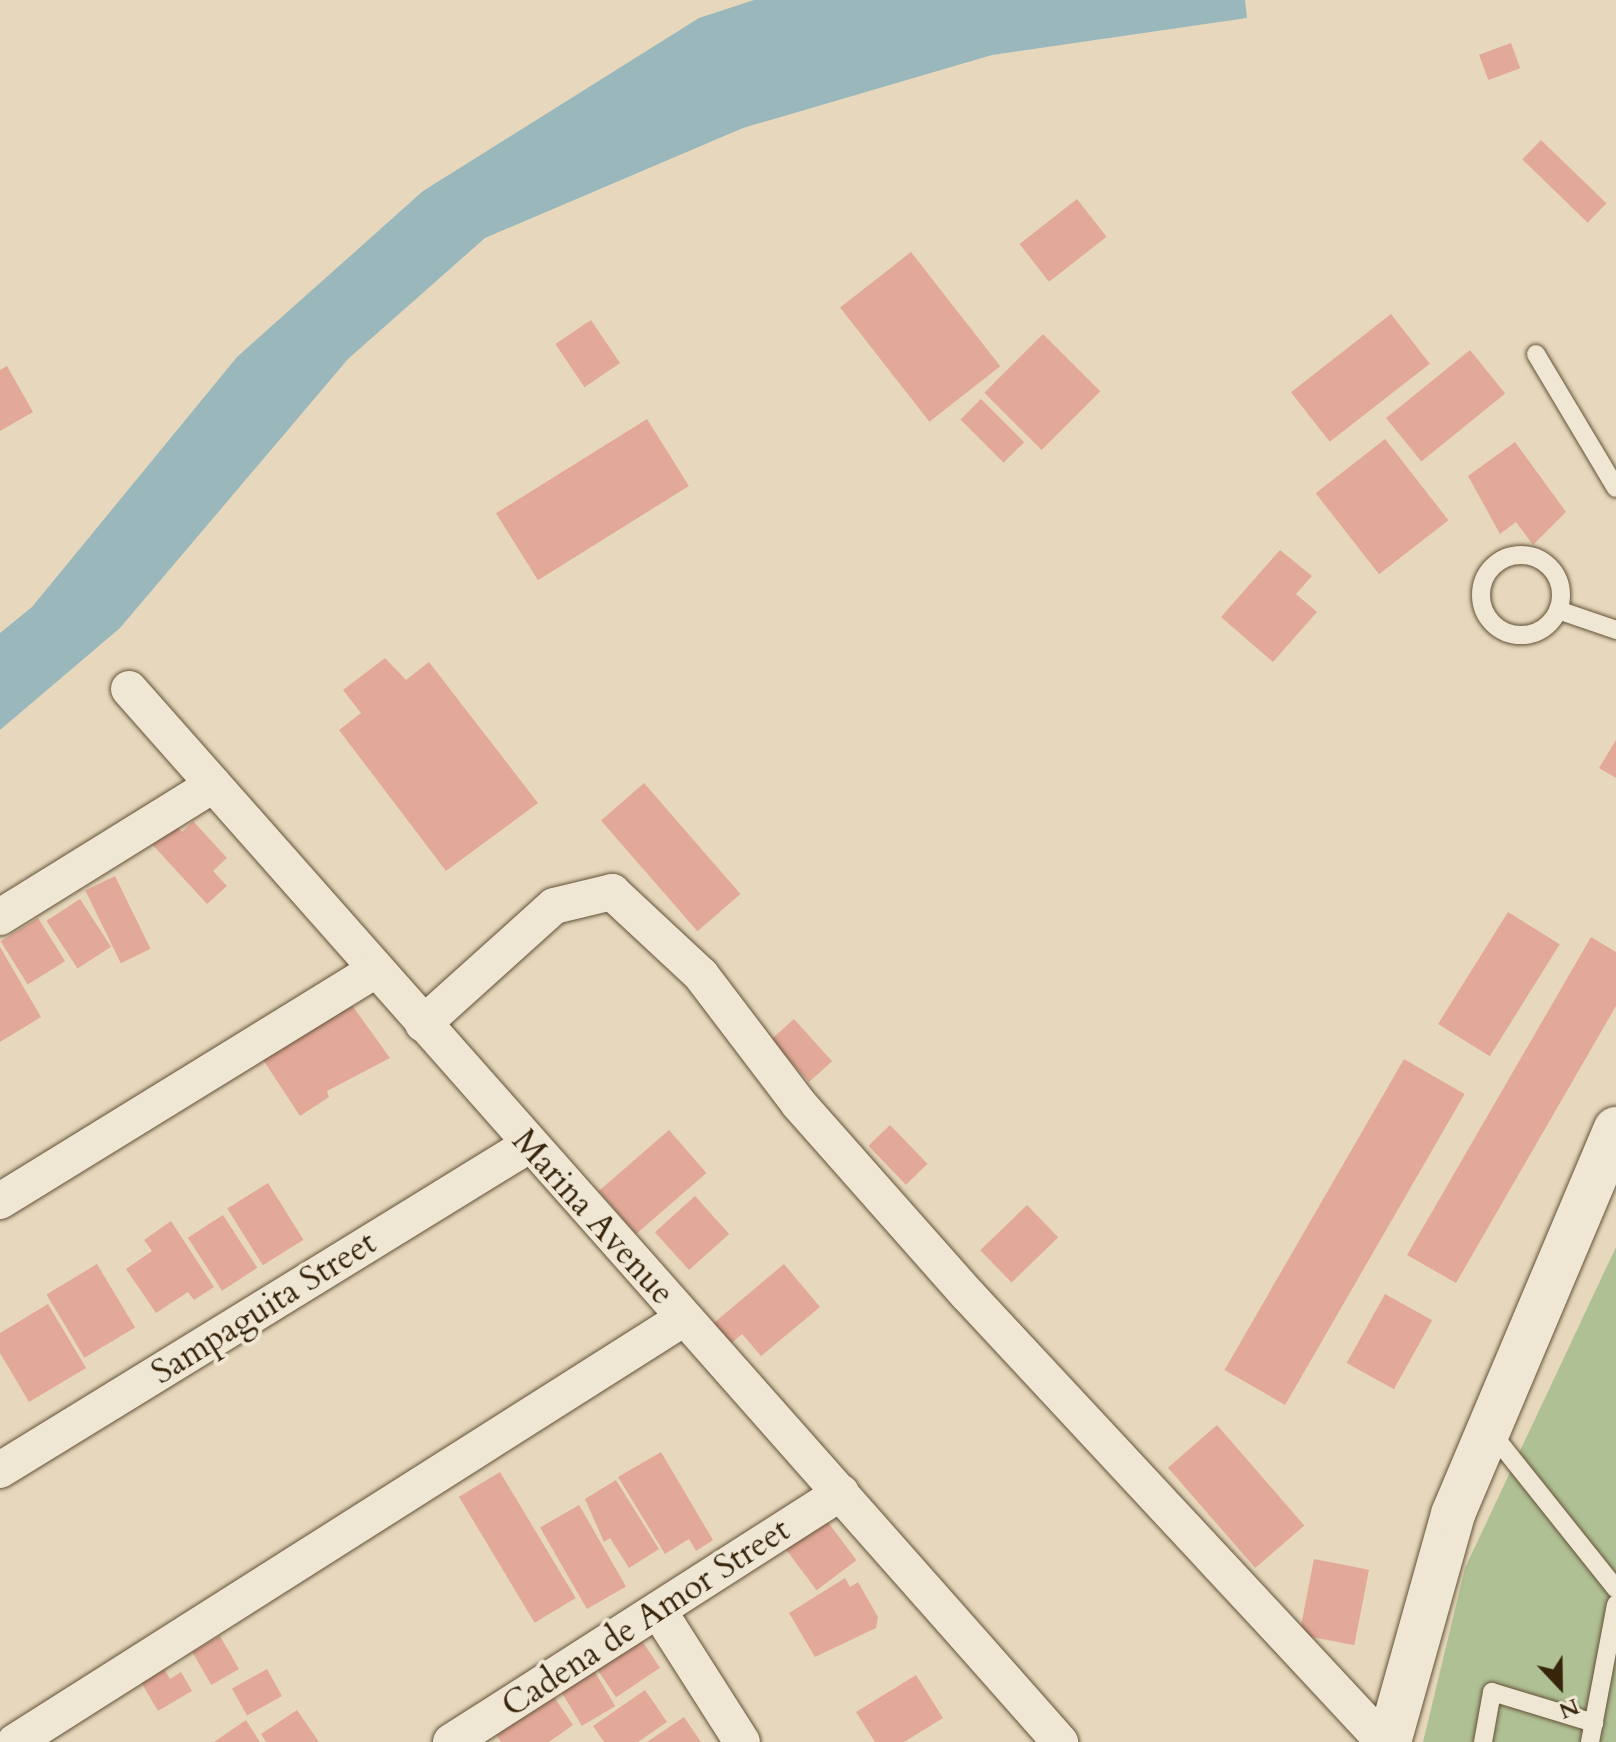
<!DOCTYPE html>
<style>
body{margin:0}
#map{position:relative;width:1616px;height:1742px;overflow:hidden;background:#e7d8bd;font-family:Cardo,serif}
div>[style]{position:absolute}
.green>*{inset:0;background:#b0c095}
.water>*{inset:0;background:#9ab8bb}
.building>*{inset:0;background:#e3a998;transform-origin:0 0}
.roads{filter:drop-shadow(0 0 2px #635238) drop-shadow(0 0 2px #635238)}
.lane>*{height:18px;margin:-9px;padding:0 9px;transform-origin:9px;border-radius:9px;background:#efe6d4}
.lane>.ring{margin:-9px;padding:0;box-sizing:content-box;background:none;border:18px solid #efe6d4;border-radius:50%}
.street>*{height:36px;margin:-18px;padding:0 18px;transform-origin:18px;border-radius:18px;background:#efe6d4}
.secondary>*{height:44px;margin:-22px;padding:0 22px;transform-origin:22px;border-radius:22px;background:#efe6d4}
span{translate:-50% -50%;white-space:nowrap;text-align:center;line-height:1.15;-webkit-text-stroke:8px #efe6d4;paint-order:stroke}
.street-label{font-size:34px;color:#37250b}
.north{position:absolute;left:1520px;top:1646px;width:80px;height:80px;-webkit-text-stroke:6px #efe6d4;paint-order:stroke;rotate:158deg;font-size:22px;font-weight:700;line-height:32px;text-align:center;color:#37250b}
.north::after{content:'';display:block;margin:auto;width:28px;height:36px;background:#37250b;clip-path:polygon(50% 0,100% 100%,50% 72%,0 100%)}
</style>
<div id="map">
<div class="green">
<div style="clip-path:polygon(1616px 1247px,1616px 1742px,1423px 1742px,1465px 1568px)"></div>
</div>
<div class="water">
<div style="clip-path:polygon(754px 0,1245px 0,1247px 18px,992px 55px,743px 128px,485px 238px,348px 359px,120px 628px,0 730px,0 633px,32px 607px,237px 357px,423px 191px,699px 18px)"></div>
</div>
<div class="building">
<div style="left:1511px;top:43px;width:27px;height:34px;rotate:70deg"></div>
<div style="left:1541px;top:140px;width:91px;height:27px;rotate:44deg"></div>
<div style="left:1077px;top:199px;width:48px;height:73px;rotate:52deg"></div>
<div style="left:911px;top:252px;width:145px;height:90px;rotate:52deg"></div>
<div style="left:1391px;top:314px;width:63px;height:127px;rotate:52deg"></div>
<div style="left:591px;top:320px;width:52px;height:43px;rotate:56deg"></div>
<div style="left:1043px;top:334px;width:81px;height:83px;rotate:45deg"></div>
<div style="left:1470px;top:350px;width:56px;height:108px;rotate:51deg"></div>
<div style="clip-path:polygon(7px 366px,33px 412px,0 431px,0 370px)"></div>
<div style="left:981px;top:399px;width:61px;height:29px;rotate:45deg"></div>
<div style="left:647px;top:419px;width:79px;height:178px;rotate:58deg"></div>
<div style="left:1385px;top:439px;width:103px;height:88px;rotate:52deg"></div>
<div style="clip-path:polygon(1515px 442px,1566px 512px,1533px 545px,1516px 522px,1500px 534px,1468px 476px)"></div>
<div style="clip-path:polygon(1280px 550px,1312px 576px,1296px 594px,1317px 612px,1273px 662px,1221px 617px)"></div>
<div style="clip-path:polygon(385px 658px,406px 680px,429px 662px,538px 803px,446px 871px,339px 730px,361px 713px,343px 690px)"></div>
<div style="clip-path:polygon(1616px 740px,1616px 778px,1599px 768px)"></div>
<div style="left:644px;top:783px;width:147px;height:57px;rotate:49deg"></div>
<div style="clip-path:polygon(172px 821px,182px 832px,193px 821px,227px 858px,213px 871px,227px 886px,207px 904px,149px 841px)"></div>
<div style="left:115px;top:876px;width:81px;height:33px;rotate:64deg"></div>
<div style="left:80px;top:899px;width:57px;height:40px;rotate:57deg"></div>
<div style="left:1508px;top:912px;width:61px;height:132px;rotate:32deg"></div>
<div style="left:38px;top:918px;width:51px;height:44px;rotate:58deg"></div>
<div style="clip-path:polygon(1591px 937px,1616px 952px,1616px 1006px,1456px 1283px,1407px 1255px)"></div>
<div style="clip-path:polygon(0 947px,41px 1017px,0 1042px)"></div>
<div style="clip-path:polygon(349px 1001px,390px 1058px,327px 1091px,329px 1097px,300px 1116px,258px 1052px)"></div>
<div style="left:794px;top:1019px;width:57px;height:31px;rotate:48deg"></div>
<div style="left:1404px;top:1059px;width:70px;height:359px;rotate:30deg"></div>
<div style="left:890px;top:1125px;width:54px;height:30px;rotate:46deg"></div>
<div style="left:669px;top:1130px;width:57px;height:93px;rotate:49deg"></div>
<div style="left:268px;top:1183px;width:67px;height:48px;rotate:58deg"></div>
<div style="left:695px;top:1196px;width:51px;height:54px;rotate:48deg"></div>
<div style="left:1027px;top:1205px;width:45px;height:65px;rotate:46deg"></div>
<div style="left:223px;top:1215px;width:63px;height:42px;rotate:57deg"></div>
<div style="clip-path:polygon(171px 1221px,214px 1287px,194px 1300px,188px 1292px,156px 1313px,126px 1269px,152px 1251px,144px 1240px)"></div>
<div style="left:97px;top:1264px;width:74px;height:59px;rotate:59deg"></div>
<div style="clip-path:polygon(784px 1264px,820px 1307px,761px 1356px,742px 1334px,727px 1347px,709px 1327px)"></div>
<div style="left:1385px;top:1294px;width:54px;height:79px;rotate:29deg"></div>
<div style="clip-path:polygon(48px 1304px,86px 1368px,29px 1402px,0 1353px,0 1333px)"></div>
<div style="left:1217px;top:1425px;width:133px;height:65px;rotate:49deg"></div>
<div style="clip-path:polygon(661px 1452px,713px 1540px,696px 1551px,689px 1539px,665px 1554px,618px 1477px)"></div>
<div style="left:500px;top:1472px;width:147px;height:48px;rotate:59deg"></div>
<div style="clip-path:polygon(616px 1480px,659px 1549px,629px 1568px,610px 1538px,604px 1542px,585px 1499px)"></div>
<div style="left:579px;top:1505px;width:94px;height:45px;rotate:60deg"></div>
<div style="left:824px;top:1517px;width:54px;height:50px;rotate:53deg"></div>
<div style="left:1314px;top:1559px;width:56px;height:77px;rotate:11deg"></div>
<div style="clip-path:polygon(845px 1578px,850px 1587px,858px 1582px,878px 1617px,876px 1628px,815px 1657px,789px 1613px)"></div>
<div style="left:636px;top:1632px;width:43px;height:53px;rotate:56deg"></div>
<div style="left:220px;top:1636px;width:38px;height:32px;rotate:60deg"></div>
<div style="clip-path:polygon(161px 1663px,170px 1679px,181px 1672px,192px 1691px,158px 1711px,138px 1677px)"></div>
<div style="left:590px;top:1664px;width:49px;height:39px;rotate:59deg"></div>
<div style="left:267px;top:1669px;width:31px;height:40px;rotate:61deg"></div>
<div style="clip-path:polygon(916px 1675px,943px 1718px,904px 1742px,875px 1742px,856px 1712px)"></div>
<div style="clip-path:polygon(548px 1688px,573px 1725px,549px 1742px,501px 1742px,490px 1726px)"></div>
<div style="clip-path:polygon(645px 1690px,667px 1722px,638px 1742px,604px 1742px,593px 1726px)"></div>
<div style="clip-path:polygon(297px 1710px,319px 1742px,266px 1742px,261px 1734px)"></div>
<div style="clip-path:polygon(684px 1717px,701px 1742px,647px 1742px)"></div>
<div style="clip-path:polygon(246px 1720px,260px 1742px,214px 1742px)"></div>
</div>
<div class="roads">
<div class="lane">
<div style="left:1536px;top:354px;width:156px;rotate:59.2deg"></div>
<div class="ring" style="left:1481px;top:555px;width:62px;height:62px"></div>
<div style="left:1558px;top:610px;width:61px;rotate:19deg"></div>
<div style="left:1490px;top:1431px;width:202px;rotate:51.4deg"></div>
<div style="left:1483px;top:1742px;width:51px;rotate:-79.8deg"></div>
<div style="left:1492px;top:1692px;width:107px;rotate:16.9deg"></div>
<div style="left:1590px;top:1742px;width:140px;rotate:-79.3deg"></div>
</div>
<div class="street">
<div style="left:129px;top:689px;width:1406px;rotate:48.52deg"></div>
<div style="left:0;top:917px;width:251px;rotate:-31.8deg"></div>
<div style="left:423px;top:1024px;width:176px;rotate:-42deg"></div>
<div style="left:554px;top:906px;width:60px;rotate:-13.6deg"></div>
<div style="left:612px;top:892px;width:122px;rotate:43deg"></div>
<div style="left:701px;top:975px;width:161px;rotate:52.8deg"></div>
<div style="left:798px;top:1103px;width:256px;rotate:48.5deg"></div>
<div style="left:968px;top:1295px;width:611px;rotate:47.06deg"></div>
<div style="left:0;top:1201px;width:441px;rotate:-31.6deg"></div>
<div style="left:0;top:1470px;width:621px;rotate:-31.57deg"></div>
<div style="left:658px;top:1610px;width:156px;rotate:57.5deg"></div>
<div style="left:15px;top:1742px;width:792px;rotate:-32.37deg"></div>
<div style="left:451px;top:1742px;width:463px;rotate:-32.6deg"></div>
</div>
<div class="secondary">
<div style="left:1389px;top:1742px;width:237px;rotate:-74.3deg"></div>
<div style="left:1453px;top:1514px;width:418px;rotate:-67.1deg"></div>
</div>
</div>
<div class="street-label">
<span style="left:593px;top:1217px;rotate:48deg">Marina Avenue</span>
<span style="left:264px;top:1308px;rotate:-32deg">Sampaguita Street</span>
<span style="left:646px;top:1618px;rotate:-33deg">Cadena de Amor Street</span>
</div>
<div class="north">N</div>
</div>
